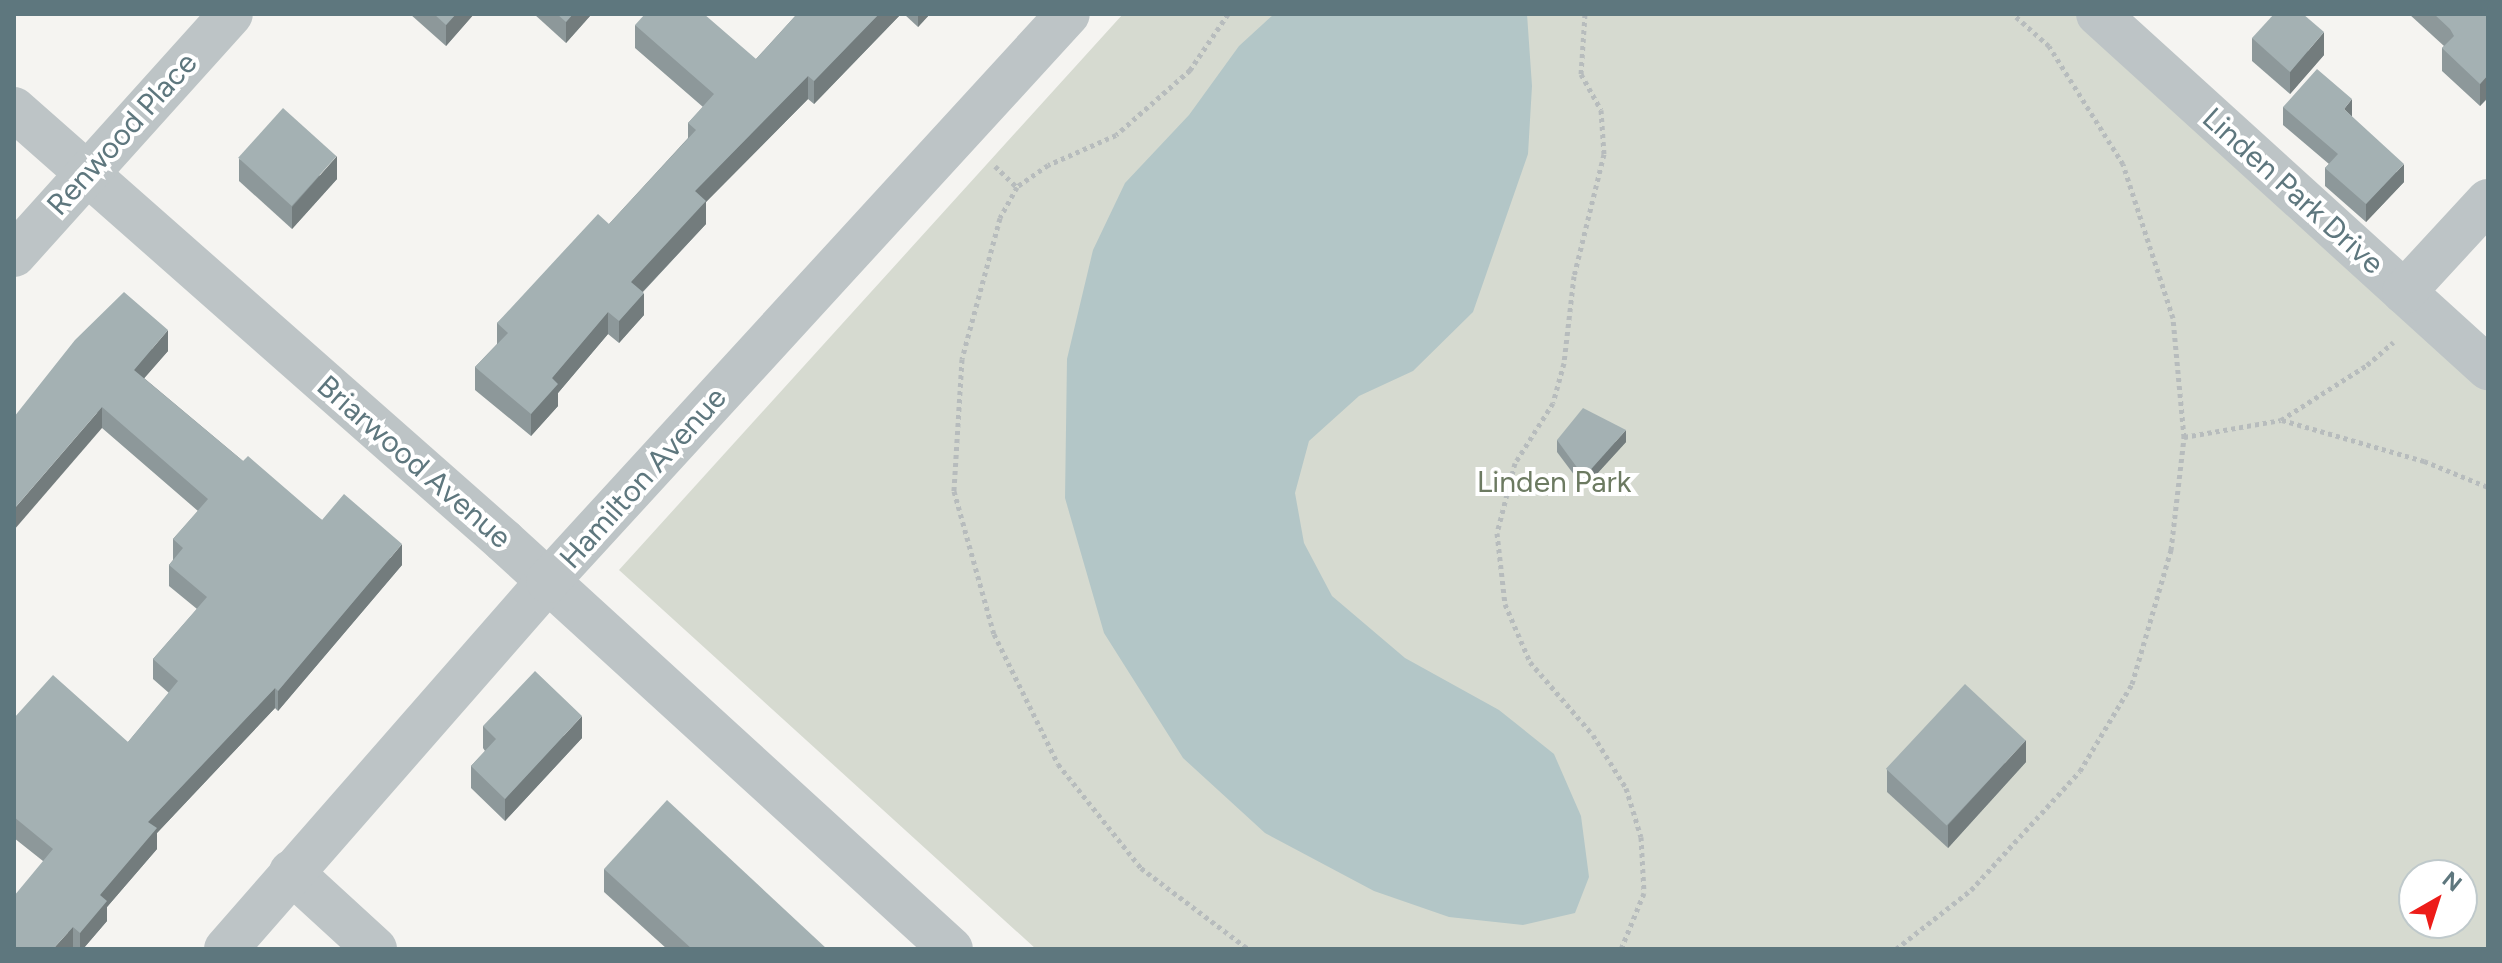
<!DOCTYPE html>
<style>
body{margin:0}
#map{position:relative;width:2502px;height:963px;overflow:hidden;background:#f5f4f1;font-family:Figtree,sans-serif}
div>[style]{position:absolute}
.green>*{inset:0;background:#d6dad0}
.water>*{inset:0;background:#b3c6c7}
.path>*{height:5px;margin-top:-2.5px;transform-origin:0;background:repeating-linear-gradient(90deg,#b7bcbd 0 4px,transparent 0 8px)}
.minor>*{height:44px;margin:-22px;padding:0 22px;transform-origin:22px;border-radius:22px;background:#bdc4c6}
.wall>*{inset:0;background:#8d989a}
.shaded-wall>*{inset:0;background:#737c7d}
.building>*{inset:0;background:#a4b1b3;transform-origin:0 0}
span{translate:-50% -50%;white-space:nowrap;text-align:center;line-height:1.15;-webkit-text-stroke:8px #fff;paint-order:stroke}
.street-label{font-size:30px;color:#5e777e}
.park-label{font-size:30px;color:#6c7a61}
.frame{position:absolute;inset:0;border:16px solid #5e777e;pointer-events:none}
.north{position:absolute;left:2398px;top:859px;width:80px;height:80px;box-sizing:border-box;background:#fff;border:2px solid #bfc9cb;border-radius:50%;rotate:39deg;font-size:22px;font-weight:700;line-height:32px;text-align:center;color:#5e777e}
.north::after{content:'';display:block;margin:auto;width:28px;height:36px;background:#ed1c19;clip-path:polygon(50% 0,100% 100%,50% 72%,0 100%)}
</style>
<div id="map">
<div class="green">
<div style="clip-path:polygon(evenodd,1123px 14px,2076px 14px,2488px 389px,2488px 949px,1036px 949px,619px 570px,1123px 14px,2414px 875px,2462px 875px,2462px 923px,2414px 923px,2414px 875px)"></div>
</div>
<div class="water">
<div style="clip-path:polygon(1274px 14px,1527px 14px,1532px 86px,1528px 154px,1473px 312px,1413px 371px,1359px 396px,1309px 441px,1295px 493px,1304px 543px,1332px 596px,1405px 658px,1499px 710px,1554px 754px,1581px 816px,1589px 877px,1575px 913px,1523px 925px,1449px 917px,1374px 891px,1265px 833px,1183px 758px,1104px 633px,1065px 498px,1067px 359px,1093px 250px,1125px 183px,1189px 115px,1239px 46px)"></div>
</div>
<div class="path">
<div style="left:1228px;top:14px;width:68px;rotate:124.2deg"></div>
<div style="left:1190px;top:70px;width:98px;rotate:138.7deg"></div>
<div style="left:1116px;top:135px;width:74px;rotate:156.2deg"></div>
<div style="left:1048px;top:165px;width:38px;rotate:145deg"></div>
<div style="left:1017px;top:187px;width:35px;rotate:119deg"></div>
<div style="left:1000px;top:218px;width:146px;rotate:105.1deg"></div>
<div style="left:962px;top:359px;width:132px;rotate:93.5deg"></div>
<div style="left:954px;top:491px;width:148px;rotate:74.4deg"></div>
<div style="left:994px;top:634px;width:145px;rotate:63.8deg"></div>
<div style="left:1058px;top:764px;width:133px;rotate:51.4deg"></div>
<div style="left:1141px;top:868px;width:134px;rotate:37.1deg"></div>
<div style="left:1585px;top:14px;width:60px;rotate:93.8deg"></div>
<div style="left:1581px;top:74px;width:41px;rotate:60.9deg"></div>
<div style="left:1601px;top:110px;width:44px;rotate:86.1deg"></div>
<div style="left:1604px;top:154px;width:126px;rotate:103.8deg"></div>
<div style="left:1574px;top:276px;width:88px;rotate:96.6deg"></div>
<div style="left:1564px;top:363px;width:41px;rotate:105.4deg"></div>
<div style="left:1553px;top:403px;width:71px;rotate:122.3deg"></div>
<div style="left:1515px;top:463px;width:72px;rotate:104.4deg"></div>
<div style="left:1497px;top:533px;width:71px;rotate:83.6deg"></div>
<div style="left:1505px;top:604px;width:63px;rotate:66.7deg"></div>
<div style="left:1530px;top:662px;width:96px;rotate:49.2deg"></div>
<div style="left:1593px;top:735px;width:62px;rotate:58.1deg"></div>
<div style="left:1626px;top:788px;width:51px;rotate:73deg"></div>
<div style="left:1641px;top:837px;width:56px;rotate:86.9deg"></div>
<div style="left:1644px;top:893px;width:61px;rotate:112.3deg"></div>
<div style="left:995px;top:166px;width:30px;rotate:44deg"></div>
<div style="left:2282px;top:420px;width:148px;rotate:16.1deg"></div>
<div style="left:2424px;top:461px;width:69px;rotate:22.1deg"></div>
<div style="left:2184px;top:437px;width:98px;rotate:-9.9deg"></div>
<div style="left:2281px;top:420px;width:102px;rotate:-32.6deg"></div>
<div style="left:2367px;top:365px;width:35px;rotate:-41deg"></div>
<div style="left:1896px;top:949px;width:95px;rotate:-38.2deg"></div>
<div style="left:1971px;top:890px;width:161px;rotate:-47.5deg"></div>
<div style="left:2080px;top:771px;width:101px;rotate:-59.1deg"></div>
<div style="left:2132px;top:684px;width:140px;rotate:-73.8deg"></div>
<div style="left:2171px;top:550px;width:114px;rotate:-83.4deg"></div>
<div style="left:2184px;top:437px;width:120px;rotate:-95.3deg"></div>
<div style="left:2173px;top:318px;width:162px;rotate:-108deg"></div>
<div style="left:2123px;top:164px;width:139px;rotate:-122.1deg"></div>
<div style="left:2049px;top:46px;width:48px;rotate:-138.4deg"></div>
</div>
<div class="minor">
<div style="left:2098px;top:14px;width:527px;rotate:42.23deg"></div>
<div style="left:14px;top:109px;width:653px;rotate:41.4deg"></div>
<div style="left:504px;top:541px;width:605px;rotate:42.39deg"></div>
<div style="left:14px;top:255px;width:324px;rotate:-48deg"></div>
<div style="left:2404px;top:292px;width:124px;rotate:-47.3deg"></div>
<div style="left:291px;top:872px;width:114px;rotate:42.5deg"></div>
<div style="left:226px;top:949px;width:489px;rotate:-48.8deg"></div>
<div style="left:548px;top:581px;width:769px;rotate:-47.48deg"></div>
</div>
<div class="wall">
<div style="clip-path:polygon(410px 14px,474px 14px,446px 46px)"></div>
<div style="clip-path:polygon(534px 14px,590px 14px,590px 16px,566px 43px)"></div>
<div style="clip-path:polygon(797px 14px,901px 14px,814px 104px,808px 99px,706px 202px,706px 224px,643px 292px,644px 315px,619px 343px,608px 334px,558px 393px,558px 406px,531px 436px,475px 390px,475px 367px,497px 344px,497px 323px,609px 224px,688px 138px,688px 123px,703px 107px,635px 48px,635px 25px,756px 59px)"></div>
<div style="clip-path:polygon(904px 14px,930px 14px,918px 27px)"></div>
<div style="clip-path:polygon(2409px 14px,2488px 14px,2488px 98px,2480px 106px,2442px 71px,2442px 48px,2444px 46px)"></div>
<div style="clip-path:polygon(2252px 38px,2324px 55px,2290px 94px,2252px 61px)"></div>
<div style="clip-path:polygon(2283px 107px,2352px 117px,2404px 182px,2366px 222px,2325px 186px,2325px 168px,2329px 164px,2283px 125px)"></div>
<div style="clip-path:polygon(239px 159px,337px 179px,292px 229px,239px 181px)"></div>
<div style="clip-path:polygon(75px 340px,168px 351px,144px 378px,243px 461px,322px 520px,402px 565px,278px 711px,275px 708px,157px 833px,157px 849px,107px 907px,107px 921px,83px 949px,75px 949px,73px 947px,43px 861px,14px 838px,14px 718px,128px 742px,169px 693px,153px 679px,153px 659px,197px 609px,169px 586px,169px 565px,173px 560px,173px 539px,198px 511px,102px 428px)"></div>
<div style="clip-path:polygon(1557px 440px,1626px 442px,1584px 488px,1557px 452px)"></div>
<div style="clip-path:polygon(483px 726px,582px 738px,505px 821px,471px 788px,471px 766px,485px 751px,483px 748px)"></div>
<div style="clip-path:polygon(2026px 762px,1948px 848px,1887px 792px,1887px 770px)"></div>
<div style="clip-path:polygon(604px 869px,827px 949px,667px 949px,604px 892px)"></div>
</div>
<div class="shaded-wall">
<div style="clip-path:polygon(456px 14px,474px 14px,446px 46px,446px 25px)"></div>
<div style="clip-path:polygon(573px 14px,590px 14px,590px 16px,566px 43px,566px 22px)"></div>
<div style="clip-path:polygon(879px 14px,901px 14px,814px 104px,814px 81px)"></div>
<div style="clip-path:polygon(918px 14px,930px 14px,918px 27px)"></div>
<div style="clip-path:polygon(2324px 32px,2324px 55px,2290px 94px,2290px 72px)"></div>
<div style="clip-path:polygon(2488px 75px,2488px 97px,2480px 106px,2480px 84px)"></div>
<div style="clip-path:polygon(808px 76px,808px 99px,706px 202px,706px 224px,631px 304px,631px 282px,695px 191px)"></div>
<div style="clip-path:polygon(2352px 99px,2352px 117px,2344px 109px)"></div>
<div style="clip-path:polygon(337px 156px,337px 179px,292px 229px,292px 207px)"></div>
<div style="clip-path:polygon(2404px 164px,2404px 182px,2366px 222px,2366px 204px)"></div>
<div style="clip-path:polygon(644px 293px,644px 315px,619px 343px,619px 321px)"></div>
<div style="clip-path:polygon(608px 312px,608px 334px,558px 393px,558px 406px,531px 436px,531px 414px,552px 378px)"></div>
<div style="clip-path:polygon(168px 330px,168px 351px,134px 390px,134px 370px)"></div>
<div style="clip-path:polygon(102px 407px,102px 428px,14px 530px,14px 509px)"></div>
<div style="clip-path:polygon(1626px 430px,1626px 442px,1584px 488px,1584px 477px)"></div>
<div style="clip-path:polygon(402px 544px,402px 565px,278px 711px,278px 691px)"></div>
<div style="clip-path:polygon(275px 688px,275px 708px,157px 833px,157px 849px,107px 907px,107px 921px,83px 949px,80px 949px,80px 933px,100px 895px,148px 822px)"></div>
<div style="clip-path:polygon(582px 716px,582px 738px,505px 821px,505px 799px)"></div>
<div style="clip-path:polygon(2026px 740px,2026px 762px,1948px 848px,1948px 825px)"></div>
<div style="clip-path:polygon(73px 927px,73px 947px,72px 949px,53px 949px)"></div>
</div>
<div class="building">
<div style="clip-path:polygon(434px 14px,456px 14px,446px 25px)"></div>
<div style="clip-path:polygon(557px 14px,573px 14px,566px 22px)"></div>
<div style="clip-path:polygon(645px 14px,704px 14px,756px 59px,797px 14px,879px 14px,814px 81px,808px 76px,695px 191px,706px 201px,631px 282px,644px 293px,619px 321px,608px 312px,552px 378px,558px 384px,531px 414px,475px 367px,508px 333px,497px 323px,598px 214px,609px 224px,696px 130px,688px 123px,714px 94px,635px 25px)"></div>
<div style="clip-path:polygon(2274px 14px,2303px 14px,2324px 32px,2290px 72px,2252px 38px)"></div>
<div style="clip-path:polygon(2434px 14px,2488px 14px,2488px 75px,2480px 84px,2442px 48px,2454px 36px,2450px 29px)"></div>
<div style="clip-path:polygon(2317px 69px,2352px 99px,2344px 109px,2404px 164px,2366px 204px,2325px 168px,2338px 154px,2283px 107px)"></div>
<div style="left:283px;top:108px;width:72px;height:67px;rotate:42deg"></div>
<div style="clip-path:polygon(124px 292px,168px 330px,134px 370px,243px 461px,248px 456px,322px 520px,344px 494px,402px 544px,278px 691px,275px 688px,148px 822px,157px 828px,100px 895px,107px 901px,80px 933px,73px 927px,53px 949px,14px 949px,14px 896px,53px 849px,14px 817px,14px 718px,53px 675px,128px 742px,178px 681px,153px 659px,207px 597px,169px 565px,183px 548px,173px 539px,208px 499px,102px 407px,14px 509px,14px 417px,75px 340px)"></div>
<div style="clip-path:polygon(1583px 408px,1626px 430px,1584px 477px,1557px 440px)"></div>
<div style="clip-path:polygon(535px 671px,582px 716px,505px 799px,471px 766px,496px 739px,483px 726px)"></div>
<div style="left:1965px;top:684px;width:83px;height:116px;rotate:43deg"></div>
<div style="clip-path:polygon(667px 800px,827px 949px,692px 949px,604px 869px)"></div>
</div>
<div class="street-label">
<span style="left:122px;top:134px;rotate:-48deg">Renwood Place</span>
<span style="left:2293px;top:191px;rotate:42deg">Linden Park Drive</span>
<span style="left:414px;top:462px;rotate:41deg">Briarwood Avenue</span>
<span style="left:643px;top:478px;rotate:-48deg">Hamilton Avenue</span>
</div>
<div class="park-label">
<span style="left:1554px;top:482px">Linden Park</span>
</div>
<div class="frame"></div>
<div class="north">N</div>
</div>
